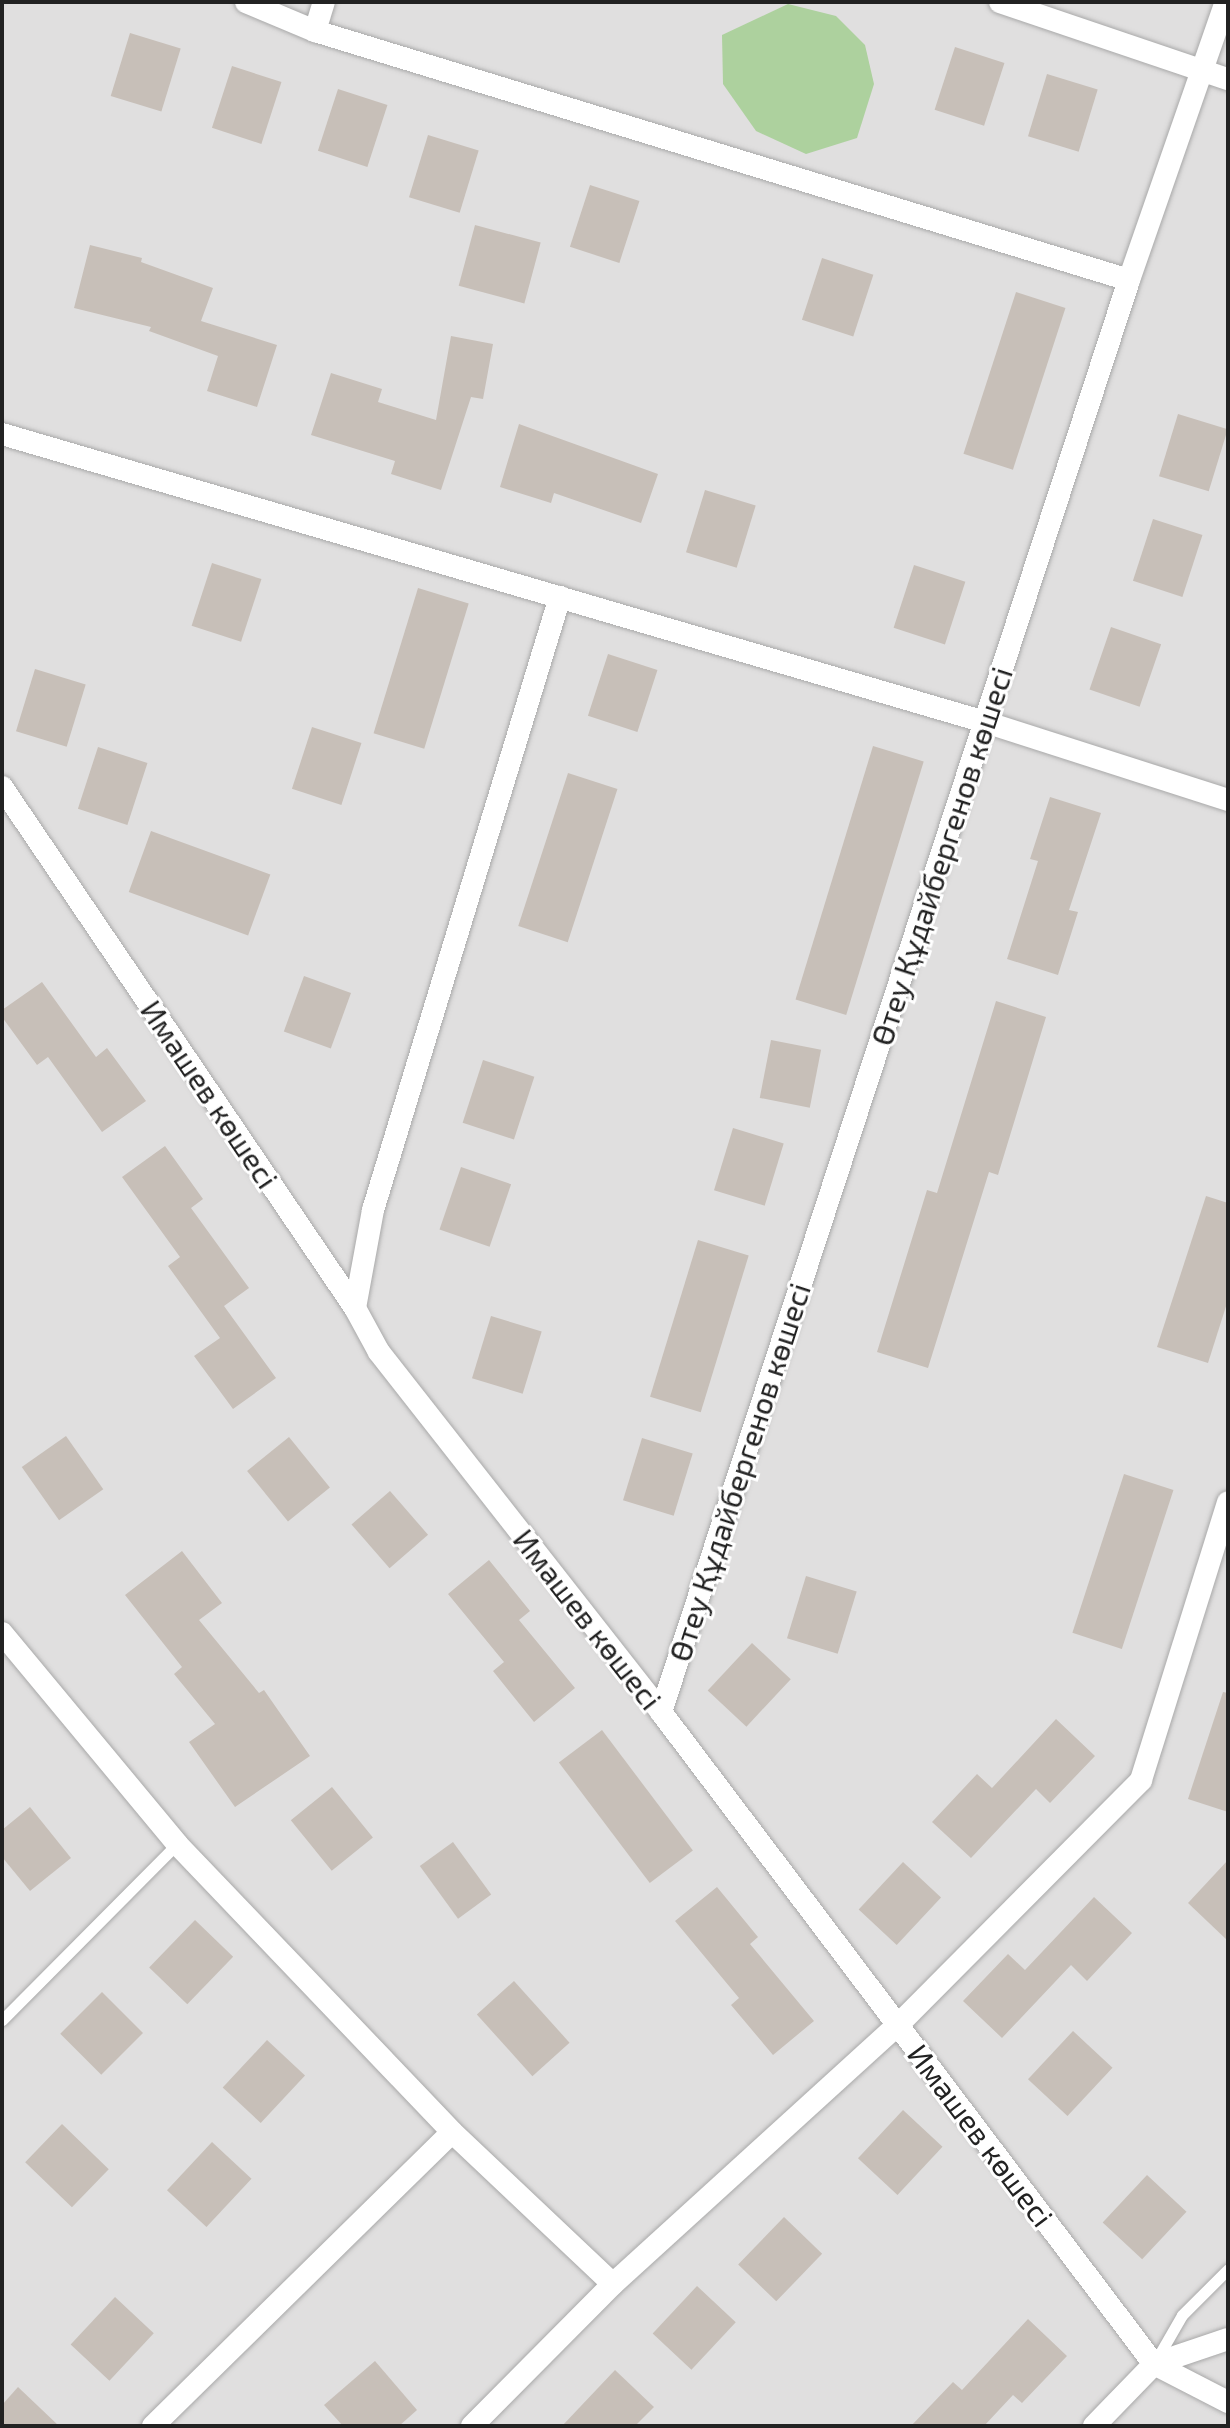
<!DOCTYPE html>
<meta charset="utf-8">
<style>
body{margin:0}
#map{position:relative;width:1230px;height:2428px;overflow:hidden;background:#f2efe9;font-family:"Exo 2",sans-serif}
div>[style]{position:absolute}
.residential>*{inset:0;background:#e0dfdf;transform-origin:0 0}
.forest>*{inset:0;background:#add19e}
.building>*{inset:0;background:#c7bfb8;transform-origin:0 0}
.roads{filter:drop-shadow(0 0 2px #a9a9a9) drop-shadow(0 0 2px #a9a9a9)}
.service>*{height:11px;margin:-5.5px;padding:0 5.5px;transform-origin:5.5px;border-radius:5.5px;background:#fff}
.minor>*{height:22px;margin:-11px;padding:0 11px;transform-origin:11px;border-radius:11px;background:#fff}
span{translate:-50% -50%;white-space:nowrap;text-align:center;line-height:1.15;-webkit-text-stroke:6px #fff;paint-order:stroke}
.street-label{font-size:30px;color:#222}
.frame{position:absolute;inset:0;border:4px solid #222;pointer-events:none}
</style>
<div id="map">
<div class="residential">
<div style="left:2px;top:2px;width:1226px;height:2424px"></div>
</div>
<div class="forest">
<div style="clip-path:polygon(788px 4px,836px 16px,865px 45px,874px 84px,857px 138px,806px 154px,756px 131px,723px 84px,722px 35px)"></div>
</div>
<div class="building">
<div style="left:130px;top:33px;width:53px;height:66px;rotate:17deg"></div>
<div style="left:955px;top:47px;width:52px;height:66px;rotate:18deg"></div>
<div style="left:232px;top:66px;width:52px;height:65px;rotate:18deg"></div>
<div style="left:1047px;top:74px;width:53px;height:65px;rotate:17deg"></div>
<div style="left:338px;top:89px;width:52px;height:65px;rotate:18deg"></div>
<div style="left:428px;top:135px;width:53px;height:65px;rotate:17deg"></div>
<div style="left:590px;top:185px;width:52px;height:65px;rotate:18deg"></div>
<div style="left:475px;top:225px;width:68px;height:63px;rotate:15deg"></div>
<div style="clip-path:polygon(90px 245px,142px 258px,141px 262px,213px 288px,201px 321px,277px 345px,257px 407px,207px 391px,218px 356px,149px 331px,151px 327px,74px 308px)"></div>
<div style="left:822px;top:258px;width:54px;height:65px;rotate:18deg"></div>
<div style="left:1016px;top:292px;width:52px;height:170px;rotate:18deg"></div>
<div style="clip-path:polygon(451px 336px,493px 344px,483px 399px,471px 397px,441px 490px,391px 474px,395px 461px,311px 435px,331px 373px,382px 389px,378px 402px,436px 420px)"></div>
<div style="left:1178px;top:414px;width:52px;height:65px;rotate:17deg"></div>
<div style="clip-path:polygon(519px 424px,658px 474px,641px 523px,554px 493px,551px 503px,500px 487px)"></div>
<div style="left:705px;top:490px;width:53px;height:65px;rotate:17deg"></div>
<div style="left:1153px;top:519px;width:52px;height:65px;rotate:18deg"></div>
<div style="left:212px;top:563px;width:52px;height:66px;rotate:18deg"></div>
<div style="left:914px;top:565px;width:54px;height:66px;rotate:18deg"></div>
<div style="left:418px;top:588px;width:53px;height:152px;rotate:17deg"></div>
<div style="left:1111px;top:627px;width:53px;height:66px;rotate:19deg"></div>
<div style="left:608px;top:654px;width:52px;height:65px;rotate:18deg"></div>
<div style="left:35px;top:669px;width:53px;height:65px;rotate:17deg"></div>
<div style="left:312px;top:727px;width:52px;height:65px;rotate:18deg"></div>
<div style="left:873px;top:746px;width:53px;height:265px;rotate:17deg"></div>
<div style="left:98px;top:747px;width:52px;height:65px;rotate:18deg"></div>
<div style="left:568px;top:773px;width:52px;height:161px;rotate:18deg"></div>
<div style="clip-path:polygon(1050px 797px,1101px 813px,1069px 910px,1078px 912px,1058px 975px,1007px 959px,1038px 861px,1030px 859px)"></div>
<div style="left:151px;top:831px;width:127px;height:65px;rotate:20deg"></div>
<div style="left:304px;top:976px;width:50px;height:59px;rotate:20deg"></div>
<div style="clip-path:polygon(42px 982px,96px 1057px,107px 1048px,146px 1101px,102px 1132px,48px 1057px,37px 1065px,2px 1017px,2px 1010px)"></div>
<div style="clip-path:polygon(996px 1001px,1046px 1017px,998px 1175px,989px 1172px,928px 1368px,877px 1352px,927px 1190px,937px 1193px)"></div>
<div style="left:771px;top:1040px;width:51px;height:59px;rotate:11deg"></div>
<div style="left:483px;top:1060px;width:54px;height:66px;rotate:18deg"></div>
<div style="left:733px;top:1128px;width:53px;height:65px;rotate:17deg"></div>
<div style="clip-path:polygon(165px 1146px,203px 1199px,191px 1208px,249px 1288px,224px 1306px,276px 1378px,233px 1409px,194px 1356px,220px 1338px,168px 1266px,180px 1257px,122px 1177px)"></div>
<div style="left:461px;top:1167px;width:53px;height:66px;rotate:19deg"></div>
<div style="clip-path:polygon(1206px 1196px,1228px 1203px,1228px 1300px,1208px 1363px,1157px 1347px)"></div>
<div style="left:698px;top:1240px;width:53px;height:164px;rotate:17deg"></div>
<div style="left:491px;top:1316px;width:53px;height:65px;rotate:17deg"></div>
<div style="left:66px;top:1436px;width:65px;height:54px;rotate:55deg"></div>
<div style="left:289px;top:1437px;width:65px;height:54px;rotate:51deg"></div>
<div style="left:642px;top:1438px;width:53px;height:65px;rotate:17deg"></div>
<div style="left:1124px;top:1474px;width:52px;height:167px;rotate:18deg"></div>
<div style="left:390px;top:1491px;width:58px;height:51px;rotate:49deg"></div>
<div style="clip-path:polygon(182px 1551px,222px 1603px,199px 1620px,259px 1693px,264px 1690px,310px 1756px,235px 1807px,189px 1742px,215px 1724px,174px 1674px,182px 1667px,125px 1595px)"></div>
<div style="clip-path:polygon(489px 1560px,530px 1611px,519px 1620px,575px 1688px,534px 1722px,493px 1671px,504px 1662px,448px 1594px)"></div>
<div style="left:806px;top:1576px;width:53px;height:65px;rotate:17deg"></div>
<div style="left:752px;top:1643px;width:53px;height:65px;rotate:43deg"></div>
<div style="clip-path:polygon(1223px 1692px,1228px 1693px,1228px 1812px,1188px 1799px)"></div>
<div style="clip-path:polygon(1056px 1719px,1095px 1756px,1050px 1803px,1036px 1789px,971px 1858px,932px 1822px,977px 1774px,992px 1788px)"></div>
<div style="left:602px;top:1730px;width:151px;height:54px;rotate:53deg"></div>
<div style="left:332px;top:1787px;width:65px;height:53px;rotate:51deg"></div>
<div style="clip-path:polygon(30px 1807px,71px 1858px,30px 1891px,2px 1857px,2px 1830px)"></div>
<div style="left:453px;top:1842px;width:65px;height:41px;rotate:54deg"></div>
<div style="clip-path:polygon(1228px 1860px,1228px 1941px,1188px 1903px)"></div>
<div style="left:903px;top:1862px;width:52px;height:65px;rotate:43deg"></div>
<div style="clip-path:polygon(717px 1887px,758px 1937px,750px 1944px,814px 2021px,773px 2055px,731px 2005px,739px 1998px,675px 1921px)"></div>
<div style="clip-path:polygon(1094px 1897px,1132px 1933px,1087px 1981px,1071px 1965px,1002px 2038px,963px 2001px,1008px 1954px,1025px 1970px)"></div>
<div style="left:195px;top:1920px;width:53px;height:66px;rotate:44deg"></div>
<div style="left:514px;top:1981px;width:83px;height:50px;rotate:48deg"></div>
<div style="left:102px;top:1992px;width:58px;height:59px;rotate:45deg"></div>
<div style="left:1073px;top:2031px;width:54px;height:66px;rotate:43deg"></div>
<div style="left:267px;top:2040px;width:52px;height:65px;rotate:43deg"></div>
<div style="left:903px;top:2110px;width:54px;height:66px;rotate:43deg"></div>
<div style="left:62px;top:2124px;width:65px;height:53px;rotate:44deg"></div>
<div style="left:212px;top:2142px;width:54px;height:66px;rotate:43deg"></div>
<div style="left:1147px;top:2175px;width:54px;height:65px;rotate:43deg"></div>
<div style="left:784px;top:2217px;width:53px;height:66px;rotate:44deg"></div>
<div style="left:697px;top:2286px;width:53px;height:65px;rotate:43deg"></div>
<div style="left:115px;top:2297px;width:53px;height:65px;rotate:43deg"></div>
<div style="clip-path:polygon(1028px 2319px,1067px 2356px,1022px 2403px,1013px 2395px,984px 2426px,911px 2426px,953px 2382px,962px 2390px)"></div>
<div style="clip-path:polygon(375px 2361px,417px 2410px,399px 2426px,343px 2426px,324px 2405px)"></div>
<div style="clip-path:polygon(615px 2370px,654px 2407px,635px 2426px,562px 2426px)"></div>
<div style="clip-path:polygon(18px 2387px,59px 2426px,2px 2426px,2px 2405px)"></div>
</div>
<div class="roads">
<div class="service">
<div style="left:2px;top:2020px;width:248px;rotate:-45.2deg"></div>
<div style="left:1155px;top:2362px;width:54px;rotate:-60.1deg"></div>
<div style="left:1182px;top:2315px;width:65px;rotate:-45deg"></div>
</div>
<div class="minor">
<div style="left:246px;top:2px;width:75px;rotate:22.8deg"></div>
<div style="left:315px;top:31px;width:851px;rotate:17.01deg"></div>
<div style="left:1000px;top:2px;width:241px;rotate:18.7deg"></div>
<div style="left:315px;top:31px;width:30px;rotate:-73deg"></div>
<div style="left:2px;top:434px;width:1024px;rotate:16.33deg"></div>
<div style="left:985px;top:722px;width:255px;rotate:17.8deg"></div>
<div style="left:2px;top:787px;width:629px;rotate:55.88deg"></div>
<div style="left:355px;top:1308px;width:50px;rotate:61.4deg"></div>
<div style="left:379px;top:1352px;width:457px;rotate:51.9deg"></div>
<div style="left:661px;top:1712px;width:817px;rotate:52.91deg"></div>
<div style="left:1154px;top:2364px;width:83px;rotate:27.2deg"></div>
<div style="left:355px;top:1308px;width:100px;rotate:-79.6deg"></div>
<div style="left:373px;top:1210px;width:641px;rotate:-73.04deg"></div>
<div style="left:2px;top:1633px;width:274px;rotate:50.3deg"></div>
<div style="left:177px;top:1844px;width:398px;rotate:46.3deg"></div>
<div style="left:661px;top:1712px;width:1507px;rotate:-71.9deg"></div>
<div style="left:1129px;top:280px;width:294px;rotate:-70.8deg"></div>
<div style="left:153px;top:2426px;width:419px;rotate:-44.5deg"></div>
<div style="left:452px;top:2132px;width:221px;rotate:43.4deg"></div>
<div style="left:472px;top:2426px;width:200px;rotate:-45.2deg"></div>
<div style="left:613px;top:2284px;width:385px;rotate:-42.3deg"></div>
<div style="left:898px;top:2025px;width:345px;rotate:-45.2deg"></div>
<div style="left:1141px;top:1780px;width:291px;rotate:-72.6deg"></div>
<div style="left:1094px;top:2426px;width:86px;rotate:-45.9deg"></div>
<div style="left:1154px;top:2364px;width:78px;rotate:-18.7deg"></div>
</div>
</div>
<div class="street-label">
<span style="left:941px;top:856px;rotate:-72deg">Өтеу Құдайбергенов көшесі</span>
<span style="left:210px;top:1094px;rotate:56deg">Имашев көшесі</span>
<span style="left:739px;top:1472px;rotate:-72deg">Өтеу Құдайбергенов көшесі</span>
<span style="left:588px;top:1619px;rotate:52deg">Имашев көшесі</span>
<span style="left:981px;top:2135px;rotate:53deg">Имашев көшесі</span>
</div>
<div class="frame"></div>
</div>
